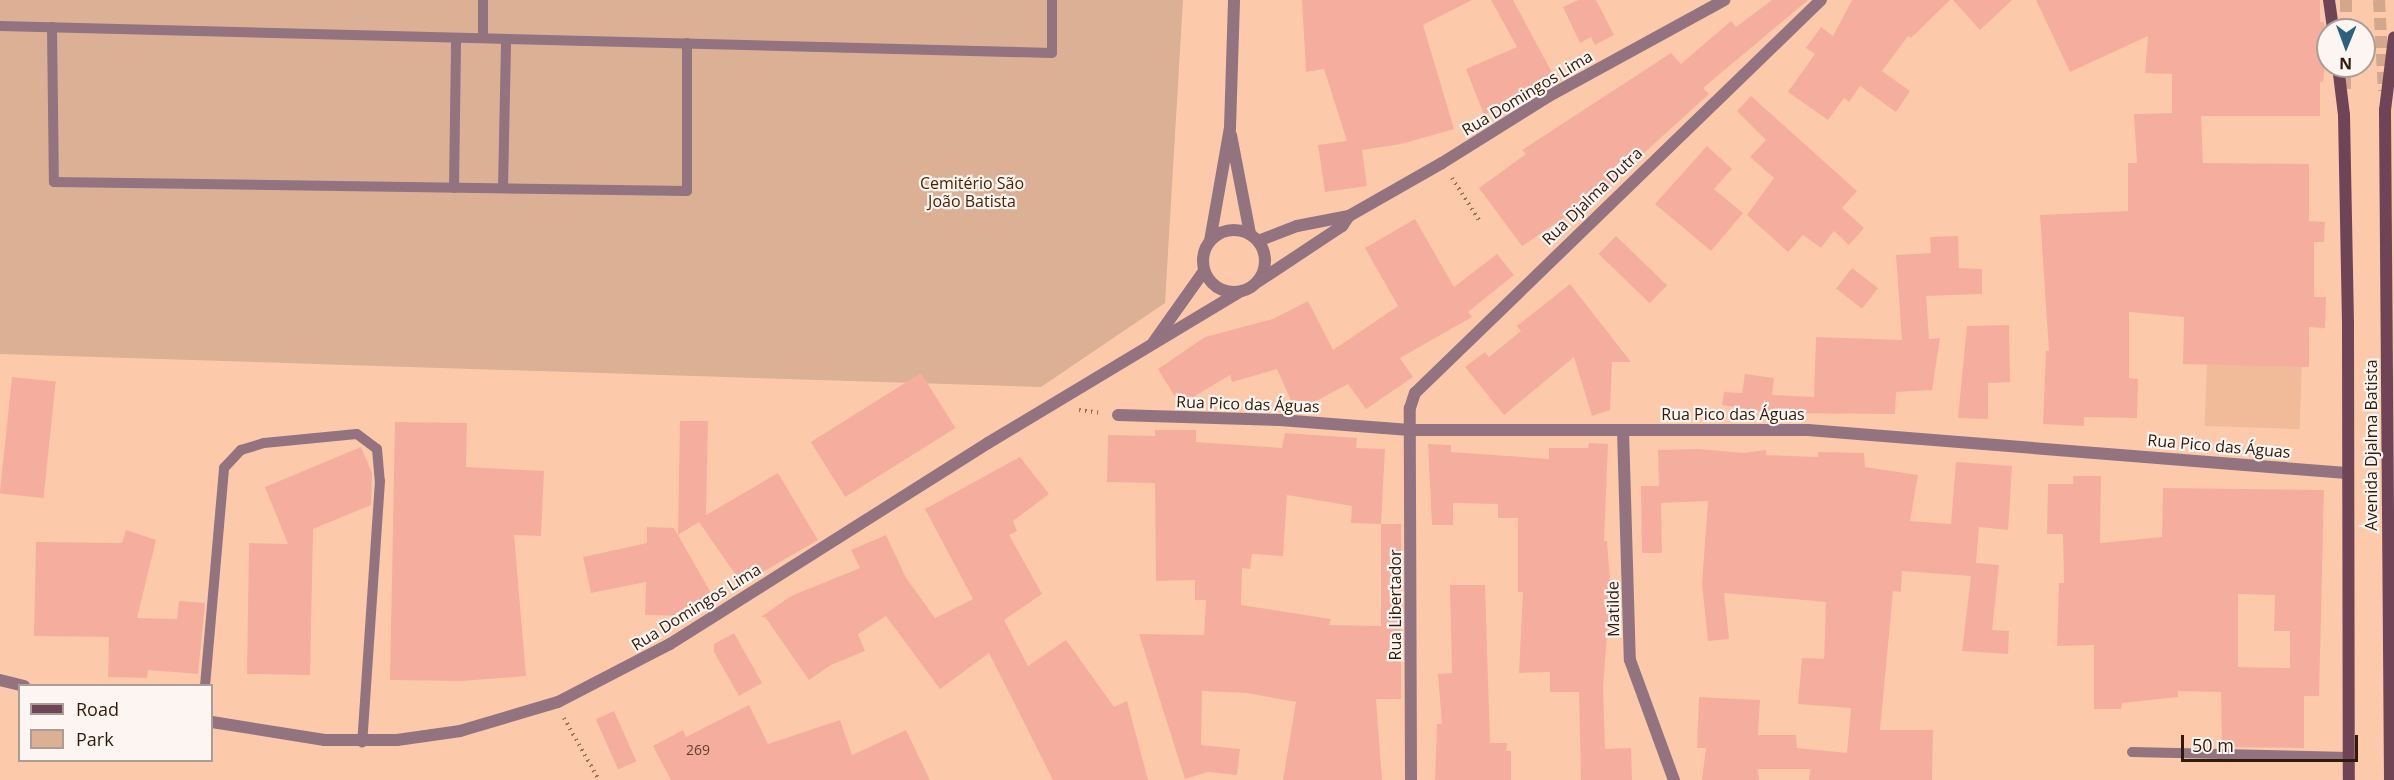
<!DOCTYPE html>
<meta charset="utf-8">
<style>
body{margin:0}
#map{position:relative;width:2394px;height:780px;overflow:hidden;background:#fccaab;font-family:"Open Sans",sans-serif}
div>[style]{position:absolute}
.built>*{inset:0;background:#f1bb9a;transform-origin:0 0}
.green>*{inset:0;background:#dcb095}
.building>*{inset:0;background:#f5ae9d;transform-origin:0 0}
.secondary-tunnel>*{height:12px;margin-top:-6px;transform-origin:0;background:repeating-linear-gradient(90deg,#d3a78b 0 12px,transparent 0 18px)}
.path>*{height:4px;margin-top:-2px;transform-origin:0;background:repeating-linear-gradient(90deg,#96725b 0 1.5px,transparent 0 6px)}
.lane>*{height:10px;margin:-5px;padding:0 5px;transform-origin:5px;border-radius:5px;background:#92737f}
.street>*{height:12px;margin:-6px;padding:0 6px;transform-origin:6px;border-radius:6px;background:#92737f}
.street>.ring{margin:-6px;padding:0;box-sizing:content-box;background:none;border:12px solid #92737f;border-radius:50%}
.secondary>*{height:12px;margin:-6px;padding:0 6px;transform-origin:6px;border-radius:6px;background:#6f4456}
span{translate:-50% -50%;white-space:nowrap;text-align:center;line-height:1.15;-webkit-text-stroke:4.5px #fcf5f1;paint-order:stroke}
.number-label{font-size:14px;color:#613f2f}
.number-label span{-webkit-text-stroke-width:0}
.street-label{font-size:16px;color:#301a0a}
.park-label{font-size:16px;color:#4a2201}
.legend{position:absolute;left:18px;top:684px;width:195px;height:78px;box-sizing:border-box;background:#fcf5f1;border:2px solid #aa9d95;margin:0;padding:8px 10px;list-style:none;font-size:18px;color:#301a0a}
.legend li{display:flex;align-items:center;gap:12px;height:30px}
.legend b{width:30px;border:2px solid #aa9d95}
.north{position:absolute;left:2316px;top:18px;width:60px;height:60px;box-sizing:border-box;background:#fcf5f1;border:2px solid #aa9d95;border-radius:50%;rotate:181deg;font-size:16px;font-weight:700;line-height:24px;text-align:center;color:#301a0a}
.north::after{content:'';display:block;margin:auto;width:21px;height:27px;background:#2c627d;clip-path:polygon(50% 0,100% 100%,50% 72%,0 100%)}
.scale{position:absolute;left:2181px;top:735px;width:177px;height:27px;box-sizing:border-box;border:3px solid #301a0a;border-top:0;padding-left:8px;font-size:18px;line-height:21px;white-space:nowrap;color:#301a0a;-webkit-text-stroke:4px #fcf5f1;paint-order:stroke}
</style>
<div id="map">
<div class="built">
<div style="left:2207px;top:359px;width:95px;height:67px;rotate:2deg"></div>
</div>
<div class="green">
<div style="clip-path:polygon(0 0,1183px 0,1165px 303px,1041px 387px,0 354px)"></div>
</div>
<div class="building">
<div style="clip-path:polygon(1302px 0,1472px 0,1423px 25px,1454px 129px,1401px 144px,1362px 150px,1367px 186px,1325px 192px,1318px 145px,1347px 141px,1324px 69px,1306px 72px)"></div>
<div style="clip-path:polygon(1491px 0,1513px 0,1556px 80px,1484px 115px,1466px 69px,1517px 47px)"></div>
<div style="clip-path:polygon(1578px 0,1596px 0,1614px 35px,1595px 45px,1591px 37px,1580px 43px,1563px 7px)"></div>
<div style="clip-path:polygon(1772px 0,1808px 0,1703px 88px,1709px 94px,1580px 211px,1578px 208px,1522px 246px,1479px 188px,1526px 154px,1522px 150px,1671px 53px,1681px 64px,1731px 21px,1736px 27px)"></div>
<div style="clip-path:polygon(1852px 0,1950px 0,1911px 38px,1908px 36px,1882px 71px,1910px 91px,1896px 112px,1860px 86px,1849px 102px,1844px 98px,1828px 120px,1788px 92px,1815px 54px,1806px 48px,1821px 27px,1833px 36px)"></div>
<div style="clip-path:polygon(1953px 0,2012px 0,1980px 30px)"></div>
<div style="clip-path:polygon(2036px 0,2320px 0,2320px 22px,2324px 22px,2327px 45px,2323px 82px,2320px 82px,2320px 116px,2201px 116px,2203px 163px,2309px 164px,2309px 221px,2325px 222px,2324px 242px,2314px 242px,2314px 297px,2326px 297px,2325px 328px,2309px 327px,2309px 367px,2183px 364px,2184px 317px,2129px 312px,2129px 378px,2138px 379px,2137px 418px,2084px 417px,2084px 426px,2043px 424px,2046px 351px,2049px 351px,2040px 215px,2128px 211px,2128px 163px,2137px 163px,2134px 114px,2172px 113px,2172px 74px,2145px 73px,2148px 36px,2070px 72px)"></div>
<div style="clip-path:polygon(1751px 96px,1857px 191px,1842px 208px,1864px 228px,1849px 245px,1834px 231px,1821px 248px,1803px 235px,1788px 252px,1747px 215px,1774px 178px,1750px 157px,1766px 140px,1737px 111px)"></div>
<div style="clip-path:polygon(1707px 146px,1732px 169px,1714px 189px,1743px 213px,1711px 251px,1655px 204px)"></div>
<div style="clip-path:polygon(1415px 219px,1454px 287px,1497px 254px,1514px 275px,1468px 312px,1472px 317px,1400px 358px,1413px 377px,1366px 409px,1348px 384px,1296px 412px,1277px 369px,1232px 382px,1230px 375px,1180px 405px,1158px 369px,1205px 337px,1273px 319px,1308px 301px,1333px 350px,1398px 306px,1365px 248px)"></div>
<div style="left:1616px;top:236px;width:71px;height:25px;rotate:44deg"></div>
<div style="clip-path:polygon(1958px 236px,1959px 268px,1982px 269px,1982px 294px,1926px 296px,1929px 339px,1940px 338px,1932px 390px,1896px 392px,1895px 414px,1772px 413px,1722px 405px,1724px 392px,1742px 393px,1745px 374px,1774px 378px,1772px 395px,1814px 397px,1816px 337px,1902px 340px,1896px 255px,1931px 253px,1930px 237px)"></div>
<div style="left:1852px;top:268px;width:33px;height:26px;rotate:38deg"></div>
<div style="clip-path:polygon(1570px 284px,1631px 362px,1612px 362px,1610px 410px,1592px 416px,1574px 357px,1504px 415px,1465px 367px,1485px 352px,1489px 357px,1521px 331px,1517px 326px)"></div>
<div style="clip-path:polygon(2009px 325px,2010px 382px,1988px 383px,1988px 419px,1958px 418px,1967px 326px)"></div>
<div style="left:921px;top:373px;width:65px;height:130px;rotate:58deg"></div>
<div style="left:12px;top:377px;width:44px;height:117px;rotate:6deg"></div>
<div style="clip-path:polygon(680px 421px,708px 421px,706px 515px,778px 473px,818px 540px,742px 584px,699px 522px,678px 535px)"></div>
<div style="clip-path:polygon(395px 422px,467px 423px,466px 467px,544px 471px,541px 536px,514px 535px,526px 676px,462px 681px,390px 680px)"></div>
<div style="clip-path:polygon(evenodd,1155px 430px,1196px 430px,1196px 442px,1282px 448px,1285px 433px,1357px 438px,1356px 448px,1385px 449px,1381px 524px,1401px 524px,1401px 699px,1376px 699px,1382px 780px,1283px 780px,1296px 702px,1247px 693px,1202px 691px,1201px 745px,1240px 749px,1237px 775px,1208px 772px,1185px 779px,1139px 634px,1204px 635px,1206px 600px,1195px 600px,1195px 580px,1156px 581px,1155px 483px,1107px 482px,1108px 435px,1155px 436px,1155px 430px,1287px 495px,1352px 506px,1351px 523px,1381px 524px,1381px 626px,1329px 625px,1331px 619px,1241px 605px,1242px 568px,1250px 569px,1252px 554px,1283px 556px,1287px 495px)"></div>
<div style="clip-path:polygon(1589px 443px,1608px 444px,1604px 541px,1607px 541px,1612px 608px,1609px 608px,1603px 687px,1605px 749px,1631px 748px,1632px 780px,1581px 780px,1579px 692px,1550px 692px,1550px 672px,1519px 673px,1523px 592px,1518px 592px,1518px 518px,1498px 518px,1498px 504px,1453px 503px,1453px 525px,1432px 525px,1428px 444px,1451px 445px,1451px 452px,1549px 459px,1549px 448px,1588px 448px)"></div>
<div style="clip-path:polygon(361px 447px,372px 473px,371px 505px,313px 529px,310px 675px,247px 674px,249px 543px,288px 544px,265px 487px)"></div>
<div style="clip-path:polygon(1699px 449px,1744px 453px,1766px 450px,1766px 455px,1818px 457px,1818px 452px,1864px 453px,1865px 467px,1918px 475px,1910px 521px,1951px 524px,1956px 462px,2012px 466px,2008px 530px,1979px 527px,1976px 563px,1999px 565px,1992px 630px,2009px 631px,2008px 654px,1962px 651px,1971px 576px,1902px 571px,1901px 592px,1893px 591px,1880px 730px,1933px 730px,1932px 780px,1809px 780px,1810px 769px,1758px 769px,1759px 780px,1702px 780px,1706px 748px,1697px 748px,1699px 697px,1760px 700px,1758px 735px,1796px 735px,1797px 748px,1847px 753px,1851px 708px,1798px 704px,1802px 658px,1824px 659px,1826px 602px,1724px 593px,1729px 639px,1708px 641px,1702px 584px,1708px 501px,1661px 503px,1662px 553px,1642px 553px,1641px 486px,1659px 486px,1658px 450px)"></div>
<div style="clip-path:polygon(1020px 457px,1049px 494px,1013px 521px,1017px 531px,1009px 535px,1042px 594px,1004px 620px,1028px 666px,1066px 640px,1114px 707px,1127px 701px,1148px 780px,1053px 780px,989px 653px,940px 689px,886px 616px,858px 634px,865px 651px,831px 665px,809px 680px,765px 617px,761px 617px,791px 596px,860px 568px,851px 550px,886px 535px,906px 578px,935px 618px,973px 599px,925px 509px)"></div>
<div style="clip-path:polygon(evenodd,2073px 476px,2101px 476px,2100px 543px,2162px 537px,2163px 488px,2324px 490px,2319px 696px,2304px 696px,2304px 748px,2222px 747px,2221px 692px,2178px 691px,2178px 697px,2122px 703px,2121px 709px,2094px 709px,2094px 645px,2057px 646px,2059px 583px,2064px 583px,2063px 534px,2047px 534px,2048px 484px,2073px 484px,2073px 476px,2238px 594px,2275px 595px,2274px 631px,2290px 631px,2290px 668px,2238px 667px,2238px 594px)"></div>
<div style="clip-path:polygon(647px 527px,674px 528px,715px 600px,688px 616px,645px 615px,646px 582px,591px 593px,583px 557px,647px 543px)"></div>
<div style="clip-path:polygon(126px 530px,156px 540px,137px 618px,177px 619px,179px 601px,205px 603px,198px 674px,148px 670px,147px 678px,108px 677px,109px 637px,34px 636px,36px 542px,122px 543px)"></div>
<div style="clip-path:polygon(1450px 585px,1485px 585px,1490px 743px,1507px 743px,1506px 751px,1511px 751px,1511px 780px,1435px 780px,1437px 724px,1442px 724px,1438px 674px,1452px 673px)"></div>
<div style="clip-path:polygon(734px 633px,762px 683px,739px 696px,714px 652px,714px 644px)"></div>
<div style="clip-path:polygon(749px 705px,768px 744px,840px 720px,852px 755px,906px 730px,930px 780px,671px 780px,653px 746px,683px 730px,686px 737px)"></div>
<div style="left:614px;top:711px;width:55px;height:20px;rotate:66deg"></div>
</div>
<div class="secondary-tunnel">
<div style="left:2379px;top:0;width:91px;rotate:86.9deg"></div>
<div style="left:2346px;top:30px;width:30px;rotate:-90deg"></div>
<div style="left:2345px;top:89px;width:23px;rotate:-90deg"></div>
</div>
<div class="path">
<div style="left:1452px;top:178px;width:50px;rotate:57.3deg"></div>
<div style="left:1079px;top:410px;width:22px;rotate:8deg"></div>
<div style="left:564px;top:718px;width:71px;rotate:60.6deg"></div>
</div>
<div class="lane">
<div style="left:0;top:26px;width:1052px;rotate:1.47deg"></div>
<div style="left:1052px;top:53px;width:53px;rotate:-90deg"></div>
<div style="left:52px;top:27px;width:155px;rotate:89.3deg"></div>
<div style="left:54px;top:182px;width:633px;rotate:0.81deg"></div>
<div style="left:687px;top:191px;width:148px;rotate:-90deg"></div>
<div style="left:483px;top:38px;width:38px;rotate:-90deg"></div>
<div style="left:454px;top:188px;width:150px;rotate:-89.2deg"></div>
<div style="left:503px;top:188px;width:149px;rotate:-88.8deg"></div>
<div style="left:205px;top:686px;width:219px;rotate:-85deg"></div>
<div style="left:224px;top:468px;width:25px;rotate:-47deg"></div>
<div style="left:241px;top:450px;width:24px;rotate:-17deg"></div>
<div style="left:264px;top:443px;width:93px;rotate:-5.5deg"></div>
<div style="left:357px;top:434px;width:25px;rotate:37deg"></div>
<div style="left:377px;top:449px;width:32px;rotate:85deg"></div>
<div style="left:380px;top:481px;width:262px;rotate:93.9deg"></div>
<div style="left:2132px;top:752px;width:217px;rotate:1.3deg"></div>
</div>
<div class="street">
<div style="left:1231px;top:135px;width:101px;rotate:79.1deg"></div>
<div class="ring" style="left:1203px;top:230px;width:50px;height:50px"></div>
<div style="left:1210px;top:241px;width:115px;rotate:-80deg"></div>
<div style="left:1230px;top:128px;width:128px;rotate:-88.2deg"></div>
<div style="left:1258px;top:241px;width:42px;rotate:-21deg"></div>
<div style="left:1297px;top:226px;width:53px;rotate:-10.9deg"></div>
<div style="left:1349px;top:216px;width:107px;rotate:-29.7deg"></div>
<div style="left:1442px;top:163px;width:126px;rotate:-32.1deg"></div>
<div style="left:1549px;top:96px;width:200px;rotate:-28.7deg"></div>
<div style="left:1259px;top:281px;width:100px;rotate:-33.5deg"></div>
<div style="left:1342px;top:226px;width:12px;rotate:-55deg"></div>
<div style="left:1153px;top:343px;width:88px;rotate:-54.7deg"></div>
<div style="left:1118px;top:415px;width:162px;rotate:1.8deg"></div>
<div style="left:1280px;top:420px;width:130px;rotate:4.4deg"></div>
<div style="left:1410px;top:430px;width:398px"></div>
<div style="left:1808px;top:430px;width:540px;rotate:4.57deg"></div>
<div style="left:1623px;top:430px;width:230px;rotate:88.3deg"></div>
<div style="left:1630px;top:660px;width:128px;rotate:69.9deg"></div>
<div style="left:0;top:680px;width:25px;rotate:14deg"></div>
<div style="left:212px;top:722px;width:114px;rotate:9.1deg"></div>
<div style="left:325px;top:740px;width:72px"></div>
<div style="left:397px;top:740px;width:64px;rotate:-8.1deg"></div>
<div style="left:460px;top:731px;width:102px;rotate:-16.5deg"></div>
<div style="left:558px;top:702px;width:126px;rotate:-27.4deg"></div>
<div style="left:670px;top:644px;width:376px;rotate:-32.3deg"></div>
<div style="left:988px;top:443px;width:293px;rotate:-31deg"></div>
<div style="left:1411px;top:780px;width:372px;rotate:-90.2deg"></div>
<div style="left:1410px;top:408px;width:16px;rotate:-72deg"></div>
<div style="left:1415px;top:393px;width:565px;rotate:-44.07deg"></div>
</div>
<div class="secondary">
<div style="left:2329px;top:0;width:30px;rotate:82deg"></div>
<div style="left:2338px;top:66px;width:49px;rotate:83deg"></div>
<div style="left:2344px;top:115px;width:210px;rotate:88.9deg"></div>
<div style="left:2348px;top:325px;width:455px;rotate:89.9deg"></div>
<div style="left:2390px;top:780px;width:670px;rotate:-90.43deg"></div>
<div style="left:2385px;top:110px;width:73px;rotate:-82.9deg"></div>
</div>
<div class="number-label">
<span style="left:698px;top:750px">269</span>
</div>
<div class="street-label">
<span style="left:1527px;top:93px;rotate:-31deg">Rua Domingos Lima</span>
<span style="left:1592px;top:196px;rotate:-44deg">Rua Djalma Dutra</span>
<span style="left:1248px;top:404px;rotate:2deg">Rua Pico das Águas</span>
<span style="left:1733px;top:414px">Rua Pico das Águas</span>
<span style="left:2371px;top:445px;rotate:-90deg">Avenida Djalma Batista</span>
<span style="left:2219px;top:446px;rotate:5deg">Rua Pico das Águas</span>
<span style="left:1395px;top:605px;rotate:-90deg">Rua Libertador</span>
<span style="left:696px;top:607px;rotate:-32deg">Rua Domingos Lima</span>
<span style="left:1613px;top:609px;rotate:-91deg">Matilde</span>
</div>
<div class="park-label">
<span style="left:972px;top:192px">Cemitério São<br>João Batista</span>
</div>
<ul class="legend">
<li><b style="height:8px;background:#6f4456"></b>Road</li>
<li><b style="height:16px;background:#dcb095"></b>Park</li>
</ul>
<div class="north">N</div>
<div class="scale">50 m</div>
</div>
